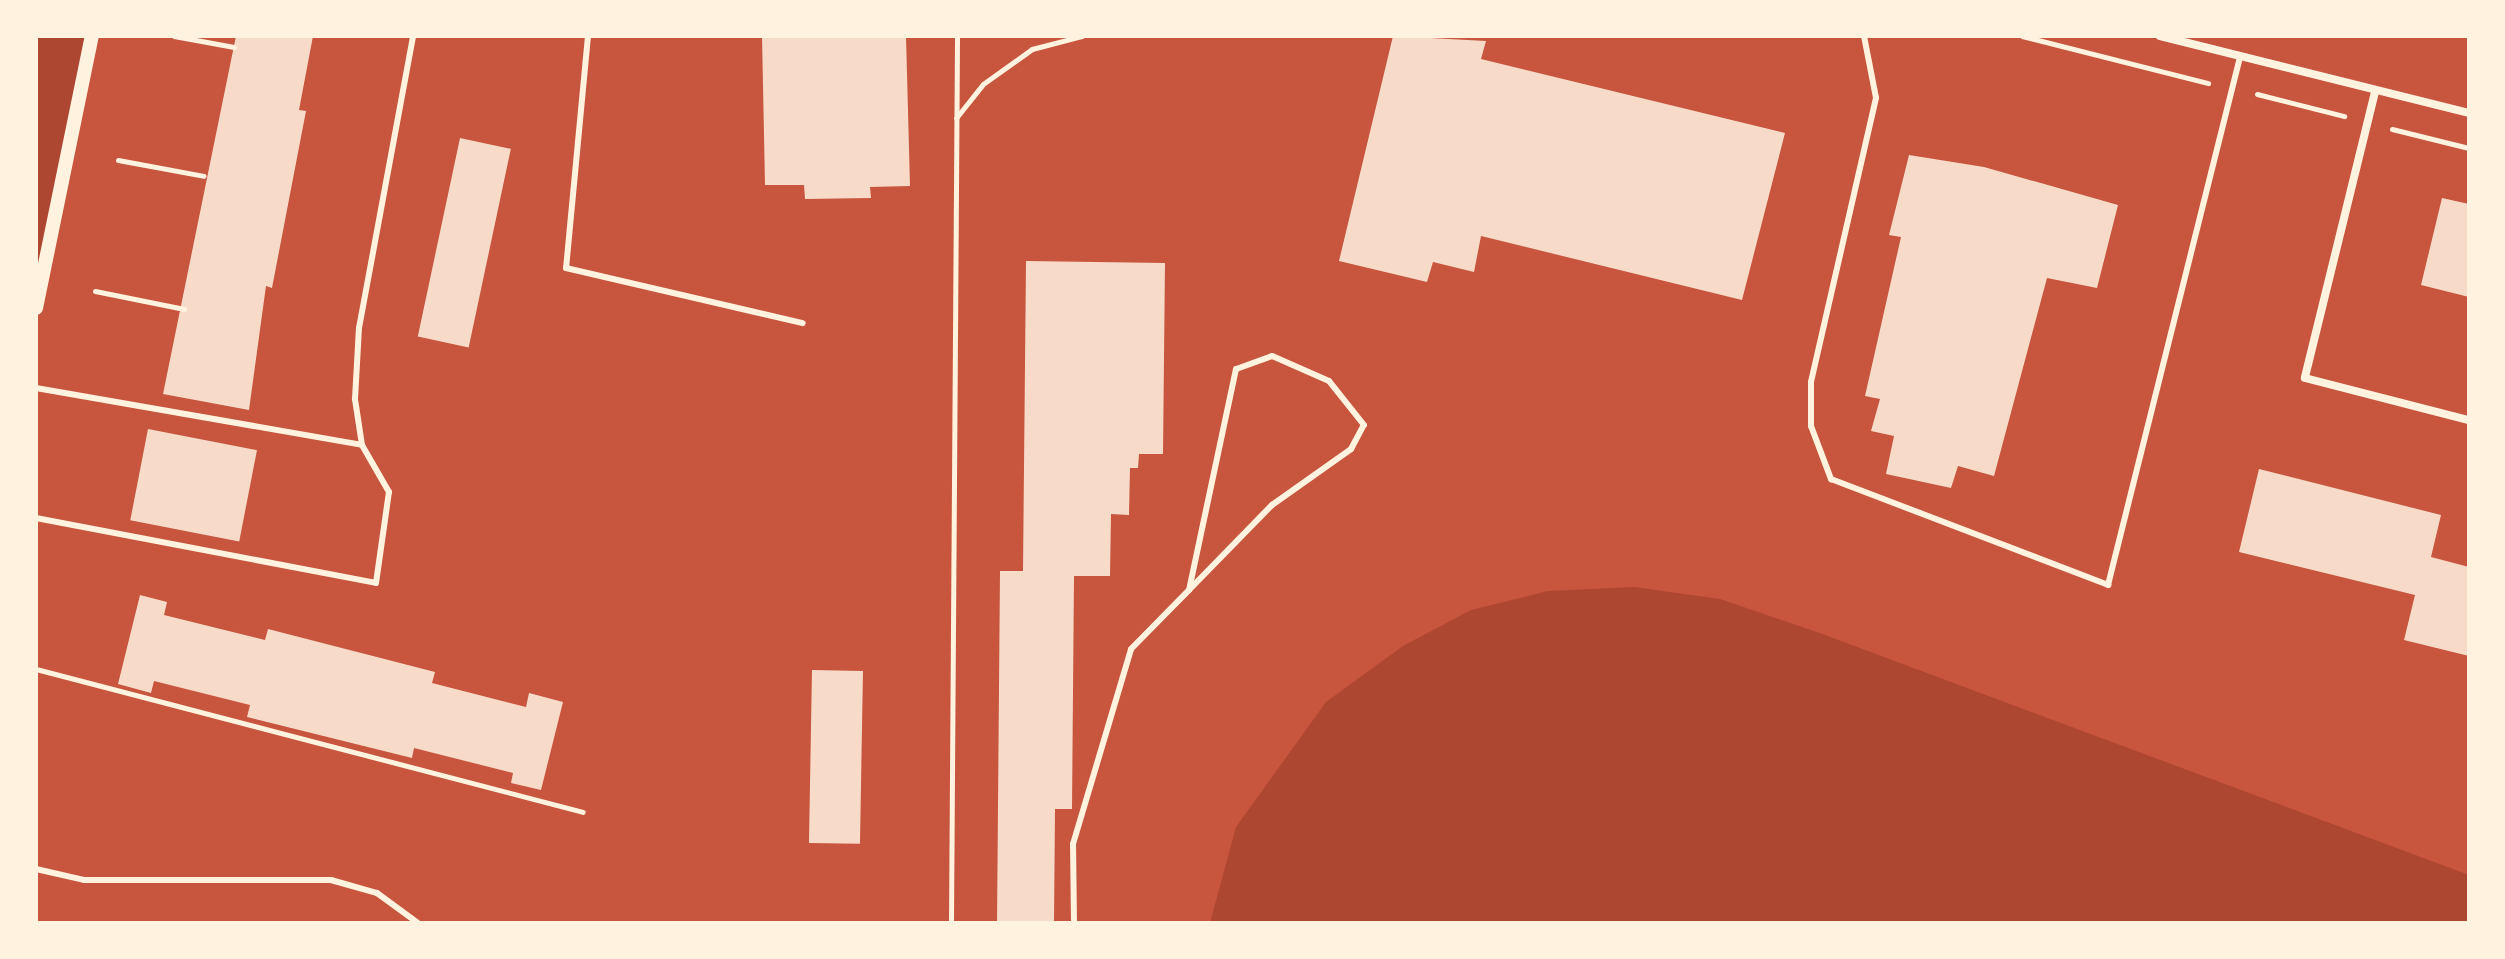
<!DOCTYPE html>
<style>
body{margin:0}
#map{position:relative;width:2505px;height:959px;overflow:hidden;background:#c8553d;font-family:Rubik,sans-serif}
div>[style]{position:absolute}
.green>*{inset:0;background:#ae4732}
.building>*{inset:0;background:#f7dbc8;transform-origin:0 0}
.path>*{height:5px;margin:-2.5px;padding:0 2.5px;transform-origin:2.5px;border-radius:2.5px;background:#fff3e0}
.service>*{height:6px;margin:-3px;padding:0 3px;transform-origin:3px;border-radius:3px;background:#fff3e0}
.minor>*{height:8px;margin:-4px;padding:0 4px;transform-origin:4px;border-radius:4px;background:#fff3e0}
.tertiary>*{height:14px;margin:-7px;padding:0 7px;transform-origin:7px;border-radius:7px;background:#fff3e0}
span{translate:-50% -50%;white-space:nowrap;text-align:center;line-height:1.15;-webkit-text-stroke:7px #fff3e0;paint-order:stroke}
.frame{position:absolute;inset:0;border:38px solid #fff3e0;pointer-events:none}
</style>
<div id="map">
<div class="green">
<div style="clip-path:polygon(36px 36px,92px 36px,36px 308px)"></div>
<div style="clip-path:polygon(1634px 587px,1720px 599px,1817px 632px,2469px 875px,2469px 923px,1210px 923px,1236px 827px,1326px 702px,1403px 646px,1471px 610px,1548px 591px)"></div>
</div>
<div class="building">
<div style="clip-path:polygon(236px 36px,313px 36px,299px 110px,306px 111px,272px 288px,266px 286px,249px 410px,163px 394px)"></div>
<div style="clip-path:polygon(762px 36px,906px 36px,910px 186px,870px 187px,871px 198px,805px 199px,804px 185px,765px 185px)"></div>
<div style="clip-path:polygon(1393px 36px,1486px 41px,1481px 59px,1785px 133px,1742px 300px,1481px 236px,1474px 272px,1433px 262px,1427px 282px,1339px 261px)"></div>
<div style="left:460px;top:138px;width:52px;height:203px;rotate:12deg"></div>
<div style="clip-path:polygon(1909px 155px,1984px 167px,2118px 205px,2097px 288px,2047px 278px,1994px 476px,1958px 466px,1951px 488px,1886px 474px,1894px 436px,1871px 431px,1880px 399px,1865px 396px,1901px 237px,1889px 235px)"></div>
<div style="clip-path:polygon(2442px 198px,2469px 204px,2469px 297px,2421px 285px)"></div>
<div style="clip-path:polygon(1026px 261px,1165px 263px,1163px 454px,1139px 454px,1138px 468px,1130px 468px,1129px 515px,1111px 514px,1110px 576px,1074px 576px,1072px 809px,1055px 809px,1054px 923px,997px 923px,1000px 571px,1023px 571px)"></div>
<div style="left:148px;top:429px;width:111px;height:93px;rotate:11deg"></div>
<div style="clip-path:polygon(2259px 469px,2441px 515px,2431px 557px,2469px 567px,2469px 656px,2404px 640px,2415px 595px,2239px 552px)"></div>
<div style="clip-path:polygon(140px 595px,167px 602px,164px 615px,265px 640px,268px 629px,435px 672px,432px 683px,526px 707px,529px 693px,563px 702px,541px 790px,511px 783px,513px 773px,414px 748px,412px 758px,247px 717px,250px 705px,154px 681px,151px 693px,118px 684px)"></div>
<div style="left:812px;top:670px;width:51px;height:173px;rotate:1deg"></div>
</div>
<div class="path">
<div style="left:174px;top:36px;width:61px;rotate:10.4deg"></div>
<div style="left:2022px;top:36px;width:192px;rotate:14.2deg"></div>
<div style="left:2257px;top:94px;width:90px;rotate:14.2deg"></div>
<div style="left:956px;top:118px;width:43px;rotate:-51.5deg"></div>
<div style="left:983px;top:84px;width:60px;rotate:-35.5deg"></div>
<div style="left:1032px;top:49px;width:52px;rotate:-14.6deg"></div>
<div style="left:2392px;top:129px;width:79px;rotate:13.9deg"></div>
<div style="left:118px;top:160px;width:87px;rotate:10.5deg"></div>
<div style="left:95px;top:291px;width:91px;rotate:11.4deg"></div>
<div style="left:36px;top:669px;width:565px;rotate:14.65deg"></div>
<div style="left:951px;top:923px;width:887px;rotate:-89.61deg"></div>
</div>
<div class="service">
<div style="left:588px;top:36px;width:233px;rotate:95.4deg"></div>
<div style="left:566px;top:268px;width:243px;rotate:13.1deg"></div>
<div style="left:1864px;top:36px;width:63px;rotate:79deg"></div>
<div style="left:1876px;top:98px;width:291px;rotate:102.9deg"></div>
<div style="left:1811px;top:382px;width:44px;rotate:90deg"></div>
<div style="left:1811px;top:426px;width:57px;rotate:69.3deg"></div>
<div style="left:1831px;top:479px;width:297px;rotate:20.9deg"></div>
<div style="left:2108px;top:585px;width:544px;rotate:-75.96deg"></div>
<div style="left:36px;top:388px;width:331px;rotate:9.9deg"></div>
<div style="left:362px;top:445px;width:47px;rotate:-98.7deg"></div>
<div style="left:355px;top:399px;width:71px;rotate:-86.8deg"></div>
<div style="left:359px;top:328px;width:297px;rotate:-79.5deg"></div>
<div style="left:36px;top:518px;width:346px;rotate:10.8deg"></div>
<div style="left:376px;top:583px;width:92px;rotate:-81.9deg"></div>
<div style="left:389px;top:492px;width:54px;rotate:-119.9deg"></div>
<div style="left:36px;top:869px;width:49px;rotate:12.9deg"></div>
<div style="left:84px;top:880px;width:247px"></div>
<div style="left:331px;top:880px;width:48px;rotate:15.8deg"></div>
<div style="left:377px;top:893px;width:51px;rotate:36.2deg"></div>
<div style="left:1074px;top:923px;width:79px;rotate:-90.7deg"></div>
<div style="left:1073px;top:844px;width:203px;rotate:-73.4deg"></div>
<div style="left:1131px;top:649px;width:83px;rotate:-45.5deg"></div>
<div style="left:1189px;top:590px;width:119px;rotate:-45.7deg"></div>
<div style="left:1272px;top:505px;width:97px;rotate:-35.3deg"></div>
<div style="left:1351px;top:449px;width:27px;rotate:-62deg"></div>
<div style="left:1364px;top:425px;width:56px;rotate:-128.5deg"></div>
<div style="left:1329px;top:381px;width:62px;rotate:-156.3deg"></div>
<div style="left:1272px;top:356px;width:38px;rotate:160deg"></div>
<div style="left:1236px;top:369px;width:226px;rotate:102deg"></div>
</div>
<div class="minor">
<div style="left:2160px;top:36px;width:318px;rotate:14deg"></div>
<div style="left:2375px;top:92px;width:294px;rotate:103.8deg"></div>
<div style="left:2305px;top:378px;width:169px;rotate:14.4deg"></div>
</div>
<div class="tertiary">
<div style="left:36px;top:308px;width:278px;rotate:-78.4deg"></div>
</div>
<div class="frame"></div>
</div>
